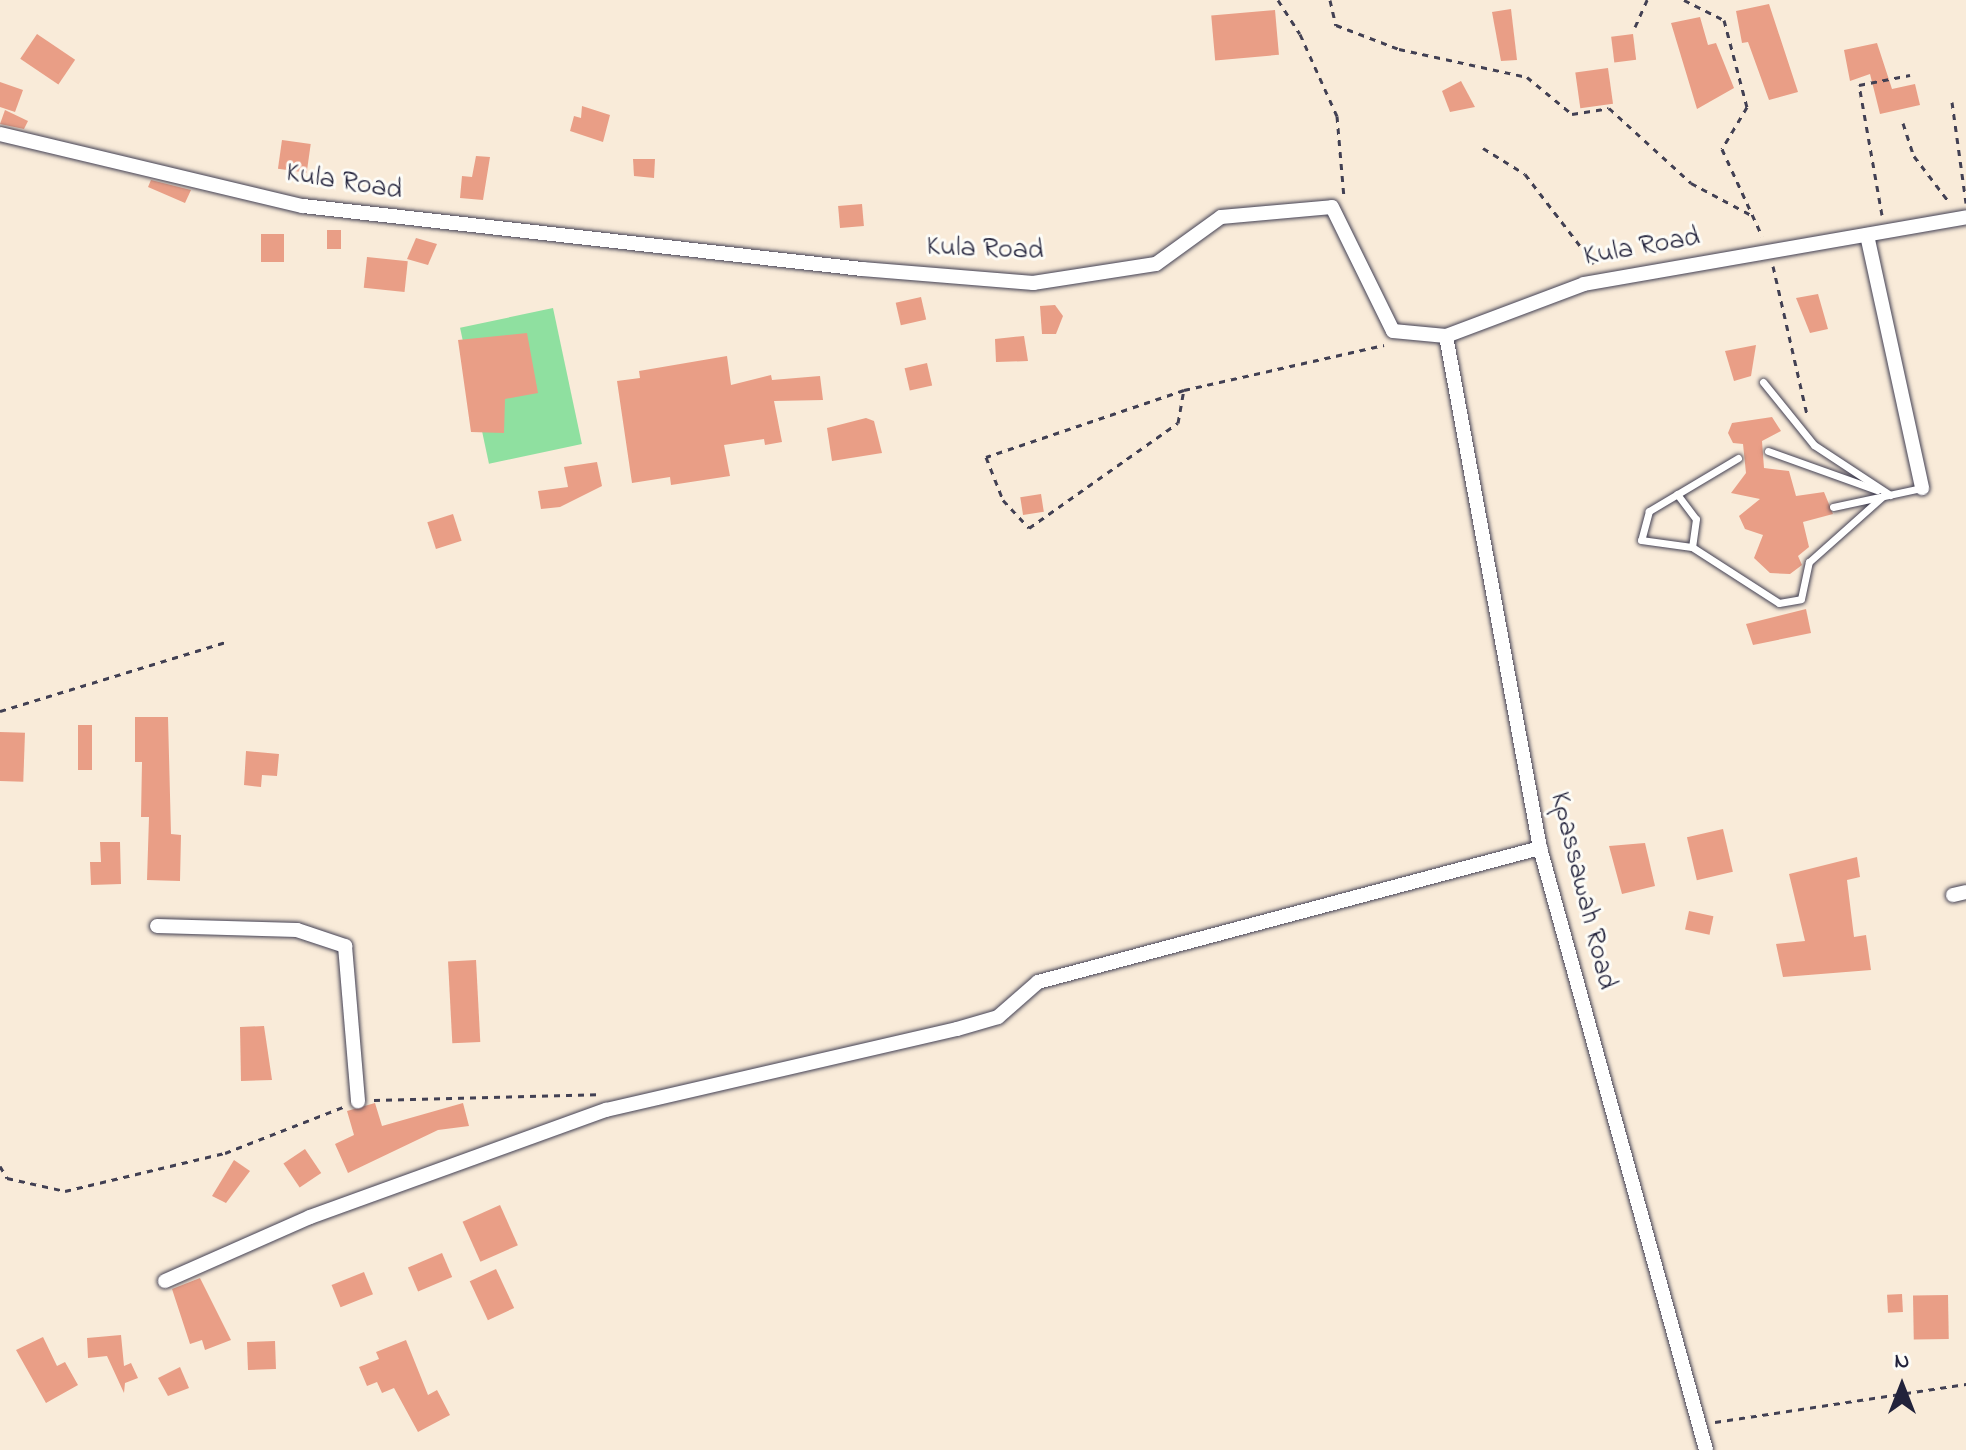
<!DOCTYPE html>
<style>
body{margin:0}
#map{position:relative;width:1966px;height:1450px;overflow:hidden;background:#f9ebd9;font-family:"Indie Flower",sans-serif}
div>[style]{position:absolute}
.green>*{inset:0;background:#8fe0a0;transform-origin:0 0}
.building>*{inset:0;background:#e99e86;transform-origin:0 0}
.path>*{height:3px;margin-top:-1.5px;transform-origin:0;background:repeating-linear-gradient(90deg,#424053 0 6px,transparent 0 12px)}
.roads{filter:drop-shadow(0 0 2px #424053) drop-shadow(0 0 2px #424053)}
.lane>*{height:7px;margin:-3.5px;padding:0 3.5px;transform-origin:3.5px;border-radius:3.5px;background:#fff}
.street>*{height:14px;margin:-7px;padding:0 7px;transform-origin:7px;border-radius:7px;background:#fff}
span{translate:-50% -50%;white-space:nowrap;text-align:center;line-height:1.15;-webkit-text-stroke:6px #fdfcf7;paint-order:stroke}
.street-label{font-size:28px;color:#22223b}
.north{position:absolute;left:1862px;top:1346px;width:80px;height:80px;-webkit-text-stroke:6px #fdfcf7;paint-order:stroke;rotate:0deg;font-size:22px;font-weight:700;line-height:32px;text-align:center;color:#22223b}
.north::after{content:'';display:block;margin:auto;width:28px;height:36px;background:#22223b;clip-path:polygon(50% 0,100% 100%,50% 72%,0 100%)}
</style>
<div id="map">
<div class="green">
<div style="left:553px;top:308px;width:139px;height:95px;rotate:78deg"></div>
</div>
<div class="building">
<div style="clip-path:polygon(1769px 4px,1798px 92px,1769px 100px,1748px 42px,1742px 43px,1736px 11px)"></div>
<div style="clip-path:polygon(1511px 9px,1517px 60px,1501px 61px,1492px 12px)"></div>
<div style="left:1275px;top:10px;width:45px;height:64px;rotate:85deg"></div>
<div style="clip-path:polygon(1700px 17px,1708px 45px,1716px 43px,1734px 88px,1697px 109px,1671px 23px)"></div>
<div style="left:37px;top:34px;width:46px;height:30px;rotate:34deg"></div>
<div style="left:1633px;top:34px;width:26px;height:22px;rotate:83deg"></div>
<div style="clip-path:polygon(1877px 43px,1892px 89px,1915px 84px,1920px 105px,1880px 114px,1870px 74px,1850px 81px,1844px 50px)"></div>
<div style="left:1608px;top:68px;width:36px;height:33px;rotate:82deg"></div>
<div style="clip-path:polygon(1461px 81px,1475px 107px,1450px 112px,1442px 91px)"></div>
<div style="clip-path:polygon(0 82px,23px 90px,15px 112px,0 107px)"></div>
<div style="clip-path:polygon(582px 106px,610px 115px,603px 142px,570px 131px,574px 116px,581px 118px)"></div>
<div style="clip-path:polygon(5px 110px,28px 121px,24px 129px,0 124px)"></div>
<div style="left:282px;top:140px;width:29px;height:29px;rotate:8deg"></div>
<div style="clip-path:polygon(476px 156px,490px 157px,483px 200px,460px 198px,462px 176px,472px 177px)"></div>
<div style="clip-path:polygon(633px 159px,655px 159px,654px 178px,634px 176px)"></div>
<div style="clip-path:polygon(151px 180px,191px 190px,185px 203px,148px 187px)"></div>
<div style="left:862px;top:204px;width:22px;height:24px;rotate:85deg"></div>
<div style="left:327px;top:230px;width:14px;height:19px"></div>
<div style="left:261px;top:234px;width:23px;height:28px"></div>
<div style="clip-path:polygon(416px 238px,437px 244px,428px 265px,407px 259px)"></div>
<div style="left:367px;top:257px;width:41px;height:31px;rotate:6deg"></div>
<div style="clip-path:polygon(1818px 294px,1828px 329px,1810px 333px,1796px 298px)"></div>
<div style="left:921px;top:297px;width:23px;height:26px;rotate:77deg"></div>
<div style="clip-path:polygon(1055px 305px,1063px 316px,1056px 334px,1042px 334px,1040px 306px)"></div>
<div style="clip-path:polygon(527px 333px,538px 393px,505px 399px,504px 433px,471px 432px,458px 340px)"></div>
<div style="clip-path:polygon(1024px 336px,1028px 361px,996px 362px,995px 339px)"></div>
<div style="clip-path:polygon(1756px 345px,1751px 376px,1734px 381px,1725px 351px)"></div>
<div style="clip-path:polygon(727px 356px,731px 385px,771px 375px,772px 380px,820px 376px,823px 400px,774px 401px,782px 442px,765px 445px,764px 439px,724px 445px,730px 476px,671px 485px,670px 477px,632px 483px,617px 381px,640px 378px,639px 371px)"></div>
<div style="left:927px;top:363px;width:23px;height:23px;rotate:77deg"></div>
<div style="clip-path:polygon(1772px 417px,1781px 431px,1762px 441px,1764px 468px,1789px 471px,1796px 496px,1824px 492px,1833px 514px,1803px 522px,1809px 547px,1798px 556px,1802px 565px,1790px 574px,1770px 573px,1754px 558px,1763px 535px,1745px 529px,1739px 516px,1760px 499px,1731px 493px,1746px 473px,1743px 444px,1733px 443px,1728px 433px,1732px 423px)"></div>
<div style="clip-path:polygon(866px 418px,874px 421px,882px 453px,832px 461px,827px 428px)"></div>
<div style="clip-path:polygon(597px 462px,602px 486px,560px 507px,541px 509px,538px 491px,568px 487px,564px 467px)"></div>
<div style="left:1041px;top:494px;width:18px;height:21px;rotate:81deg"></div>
<div style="left:453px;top:514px;width:28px;height:27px;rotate:72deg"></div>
<div style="clip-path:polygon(1806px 609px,1811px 633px,1753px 645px,1746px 624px)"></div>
<div style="clip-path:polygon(135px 717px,168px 717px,171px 834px,181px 835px,180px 881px,147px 880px,149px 817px,141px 817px,142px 762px,135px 762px)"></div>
<div style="left:78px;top:725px;width:14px;height:45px"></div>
<div style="left:0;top:732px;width:25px;height:49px;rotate:2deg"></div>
<div style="clip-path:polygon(246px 751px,279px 754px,277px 776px,262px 775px,261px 787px,244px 785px)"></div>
<div style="left:1723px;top:829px;width:44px;height:37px;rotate:77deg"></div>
<div style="clip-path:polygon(100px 842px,120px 842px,121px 884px,91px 885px,90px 862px,101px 862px)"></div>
<div style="clip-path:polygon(1645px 843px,1655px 886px,1622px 894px,1609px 846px)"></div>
<div style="clip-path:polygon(1857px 857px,1860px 877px,1847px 880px,1854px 937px,1866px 935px,1871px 970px,1783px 977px,1776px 944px,1805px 941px,1789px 874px)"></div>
<div style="left:1689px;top:911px;width:25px;height:19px;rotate:12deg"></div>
<div style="left:476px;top:960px;width:82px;height:28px;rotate:87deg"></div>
<div style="clip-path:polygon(264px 1026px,272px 1080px,241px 1081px,240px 1027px)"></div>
<div style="clip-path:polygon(375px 1103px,382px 1126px,463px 1103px,469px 1126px,438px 1130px,348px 1173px,335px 1144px,354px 1135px,347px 1111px)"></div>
<div style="left:305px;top:1149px;width:29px;height:26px;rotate:56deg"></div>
<div style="clip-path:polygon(234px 1160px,250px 1171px,226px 1203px,212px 1196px)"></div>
<div style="left:500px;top:1205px;width:44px;height:41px;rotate:66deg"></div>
<div style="left:442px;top:1253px;width:26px;height:37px;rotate:67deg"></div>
<div style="left:496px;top:1269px;width:43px;height:29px;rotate:65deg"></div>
<div style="left:364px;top:1272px;width:24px;height:35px;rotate:68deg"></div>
<div style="clip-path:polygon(200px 1278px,231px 1340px,205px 1350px,202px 1340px,190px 1344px,172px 1289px)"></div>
<div style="left:1902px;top:1294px;width:18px;height:15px;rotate:87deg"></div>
<div style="left:1948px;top:1295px;width:44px;height:35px;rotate:89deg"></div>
<div style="clip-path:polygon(121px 1335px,124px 1366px,131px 1363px,138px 1378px,125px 1383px,124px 1393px,107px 1356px,88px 1358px,87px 1338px)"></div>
<div style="clip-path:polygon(43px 1337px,57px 1366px,65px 1362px,78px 1385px,46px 1403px,16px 1350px)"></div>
<div style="clip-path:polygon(406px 1340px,428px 1395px,437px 1390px,450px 1415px,418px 1432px,394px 1388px,382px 1393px,377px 1382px,367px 1386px,359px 1367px,379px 1359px,376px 1352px)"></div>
<div style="left:275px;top:1341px;width:28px;height:28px;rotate:88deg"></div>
<div style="clip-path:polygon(180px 1367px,189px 1388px,168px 1396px,158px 1378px)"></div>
</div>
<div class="path">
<div style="left:1278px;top:0;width:40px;rotate:57.1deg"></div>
<div style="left:1300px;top:34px;width:90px;rotate:65.7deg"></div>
<div style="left:1337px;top:116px;width:81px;rotate:85.1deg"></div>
<div style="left:1330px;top:0;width:26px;rotate:77deg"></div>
<div style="left:1336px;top:25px;width:67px;rotate:20.9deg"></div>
<div style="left:1399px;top:49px;width:131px;rotate:12.3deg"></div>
<div style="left:1527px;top:77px;width:58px;rotate:39.4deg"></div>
<div style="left:1572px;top:114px;width:37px;rotate:-9deg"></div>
<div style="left:1609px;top:108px;width:111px;rotate:42.4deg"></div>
<div style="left:1691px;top:183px;width:70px;rotate:28deg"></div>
<div style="left:1684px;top:0;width:45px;rotate:26.6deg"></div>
<div style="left:1724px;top:20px;width:90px;rotate:75.2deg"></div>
<div style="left:1747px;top:107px;width:49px;rotate:120.8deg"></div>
<div style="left:1722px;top:149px;width:96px;rotate:65.3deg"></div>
<div style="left:1635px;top:27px;width:30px;rotate:-66deg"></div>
<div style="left:1952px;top:102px;width:102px;rotate:82.1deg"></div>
<div style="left:1903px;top:123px;width:35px;rotate:72deg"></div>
<div style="left:1914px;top:156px;width:58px;rotate:52.7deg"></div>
<div style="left:1483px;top:148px;width:49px;rotate:31.8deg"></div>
<div style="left:1525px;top:174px;width:113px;rotate:52.5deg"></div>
<div style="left:1882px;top:215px;width:132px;rotate:-100deg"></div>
<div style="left:1859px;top:85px;width:52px;rotate:-11.1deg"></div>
<div style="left:1773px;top:266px;width:153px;rotate:77.1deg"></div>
<div style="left:1184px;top:390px;width:209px;rotate:161.3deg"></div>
<div style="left:986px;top:457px;width:46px;rotate:68.4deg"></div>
<div style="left:1003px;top:500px;width:38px;rotate:47deg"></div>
<div style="left:1029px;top:528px;width:182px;rotate:-35.2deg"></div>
<div style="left:1178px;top:423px;width:34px;rotate:-80deg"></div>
<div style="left:1184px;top:390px;width:205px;rotate:-12.7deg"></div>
<div style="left:0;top:711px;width:236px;rotate:-17deg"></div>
<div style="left:374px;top:1100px;width:224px;rotate:-1.5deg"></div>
<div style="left:0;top:1166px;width:14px;rotate:60deg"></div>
<div style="left:7px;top:1178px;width:59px;rotate:12.6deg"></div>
<div style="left:65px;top:1191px;width:164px;rotate:-13.4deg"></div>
<div style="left:225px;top:1153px;width:127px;rotate:-21.3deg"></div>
<div style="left:1715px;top:1422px;width:254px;rotate:-8.6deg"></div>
</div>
<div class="roads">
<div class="lane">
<div style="left:1763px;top:382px;width:81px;rotate:51deg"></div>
<div style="left:1814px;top:445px;width:91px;rotate:33.3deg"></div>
<div style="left:1768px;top:451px;width:116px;rotate:19.7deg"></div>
<div style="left:1738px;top:458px;width:104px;rotate:149.2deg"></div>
<div style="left:1649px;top:511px;width:30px;rotate:105deg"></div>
<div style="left:1641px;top:540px;width:51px;rotate:7.8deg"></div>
<div style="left:1692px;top:547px;width:103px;rotate:32.8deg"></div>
<div style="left:1779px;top:603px;width:22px;rotate:-10deg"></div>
<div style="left:1801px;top:599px;width:38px;rotate:-78deg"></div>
<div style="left:1809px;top:562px;width:99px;rotate:-41.7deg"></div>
<div style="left:1677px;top:494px;width:31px;rotate:53deg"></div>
<div style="left:1696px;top:519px;width:28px;rotate:98deg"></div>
<div style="left:1833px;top:507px;width:91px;rotate:-12.1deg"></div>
</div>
<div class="street">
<div style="left:0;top:134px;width:311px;rotate:13.4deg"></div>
<div style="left:303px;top:206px;width:563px;rotate:6.43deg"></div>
<div style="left:862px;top:269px;width:172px;rotate:4.7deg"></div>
<div style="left:1033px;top:283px;width:124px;rotate:-8.8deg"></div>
<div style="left:1156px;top:264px;width:80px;rotate:-35.9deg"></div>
<div style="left:1221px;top:217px;width:111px;rotate:-5.1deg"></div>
<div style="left:1332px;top:207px;width:138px;rotate:63.8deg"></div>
<div style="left:1393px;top:331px;width:53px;rotate:5.4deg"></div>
<div style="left:1446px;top:336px;width:147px;rotate:-20.6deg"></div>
<div style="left:1584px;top:284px;width:388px;rotate:-9.9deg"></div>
<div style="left:1867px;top:235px;width:259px;rotate:77.7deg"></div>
<div style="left:1446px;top:336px;width:521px;rotate:79.6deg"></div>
<div style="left:1540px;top:848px;width:624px;rotate:74.58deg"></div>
<div style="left:1953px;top:895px;width:13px;rotate:-13deg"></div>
<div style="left:157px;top:926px;width:140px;rotate:1.6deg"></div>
<div style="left:297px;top:930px;width:51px;rotate:18.4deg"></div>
<div style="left:345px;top:946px;width:156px;rotate:85.2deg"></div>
<div style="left:165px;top:1281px;width:158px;rotate:-23.8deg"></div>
<div style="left:310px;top:1217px;width:315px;rotate:-19.9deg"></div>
<div style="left:606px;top:1110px;width:360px;rotate:-13deg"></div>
<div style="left:957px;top:1029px;width:43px;rotate:-16.3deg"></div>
<div style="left:998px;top:1017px;width:53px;rotate:-41.2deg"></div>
<div style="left:1038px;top:982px;width:520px;rotate:-14.95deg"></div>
</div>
</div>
<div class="street-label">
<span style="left:344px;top:183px;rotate:9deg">Kula Road</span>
<span style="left:1642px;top:248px;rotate:-10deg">Kula Road</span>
<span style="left:985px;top:250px;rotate:2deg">Kula Road</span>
<span style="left:1582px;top:891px;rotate:76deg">Kpassawah Road</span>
</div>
<div class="north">N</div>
</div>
